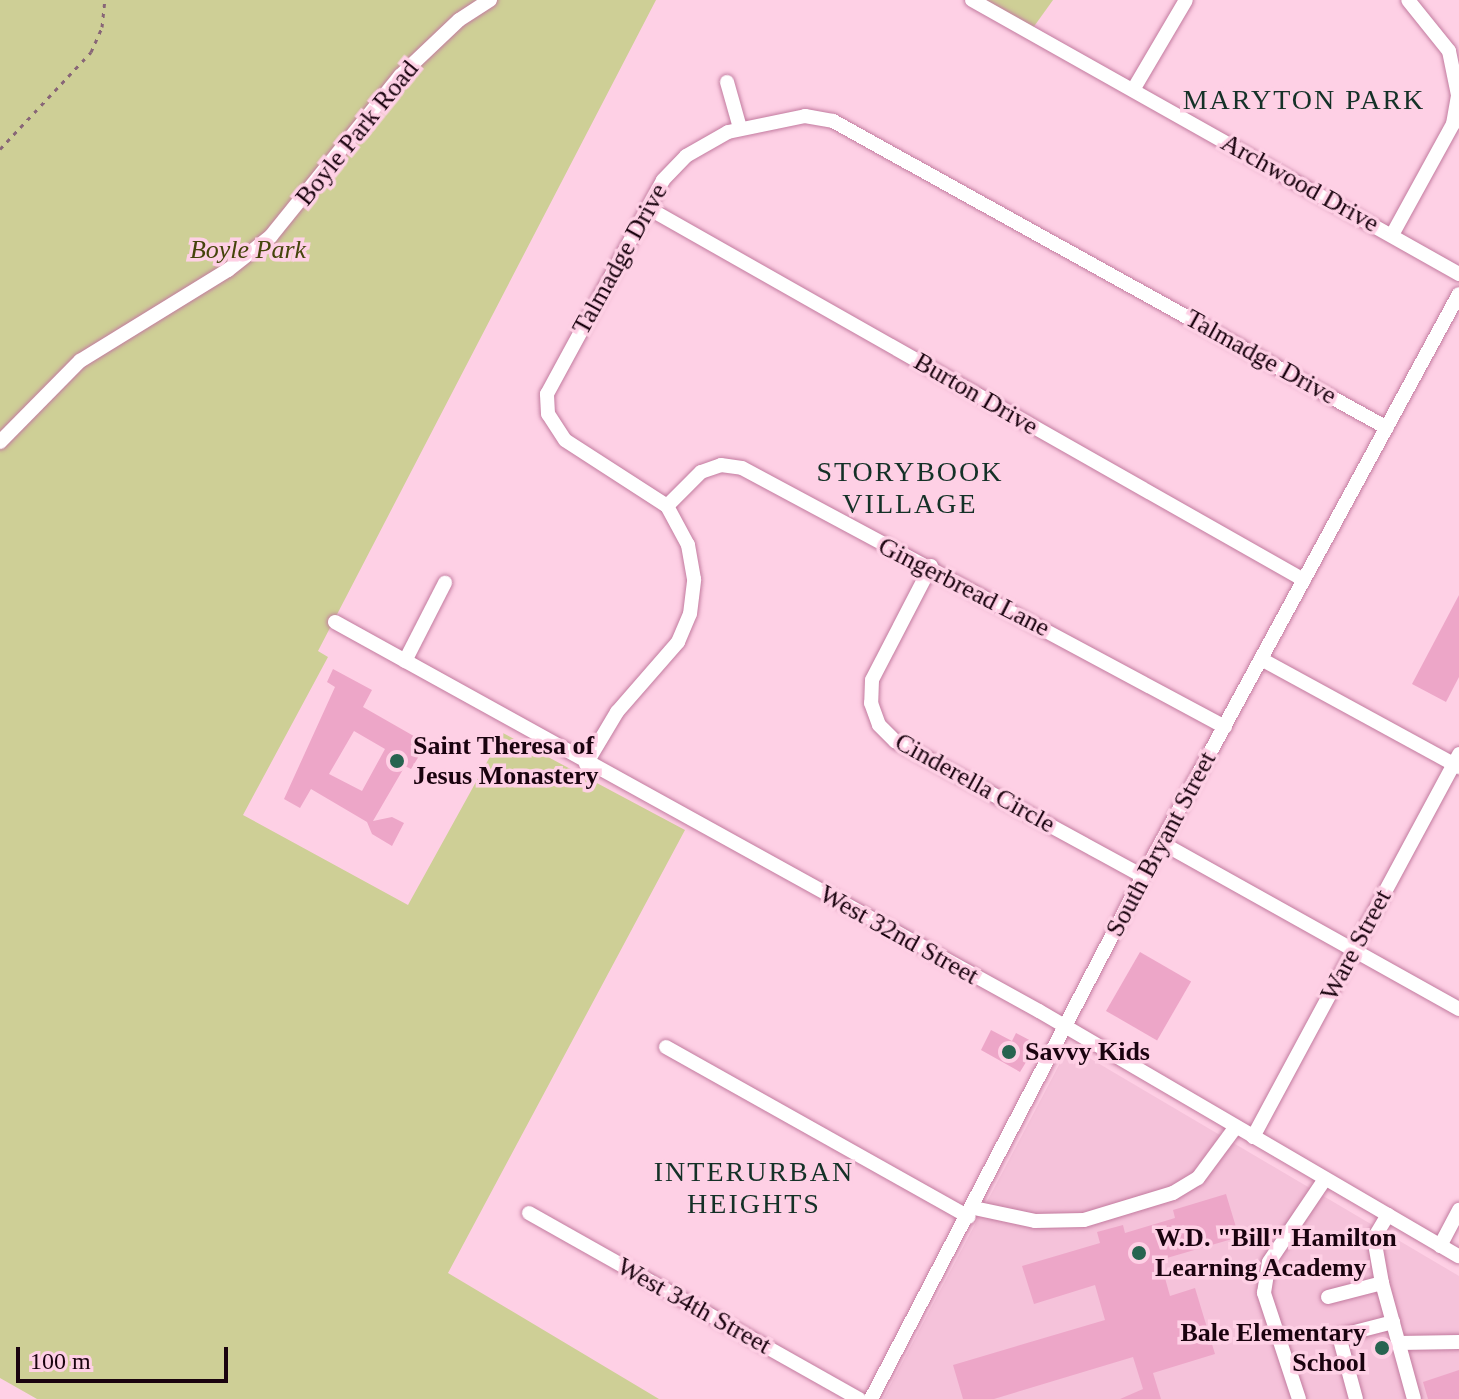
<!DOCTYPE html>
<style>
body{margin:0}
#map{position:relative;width:1459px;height:1399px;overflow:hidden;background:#fed0e5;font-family:Georgia,serif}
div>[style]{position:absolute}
.built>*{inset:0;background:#f5c2da}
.green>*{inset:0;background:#cecf96}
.building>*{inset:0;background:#eda6c8;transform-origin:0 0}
.path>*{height:3px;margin-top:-1.5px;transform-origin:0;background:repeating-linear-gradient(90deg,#867 0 4px,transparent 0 10px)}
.roads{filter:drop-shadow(0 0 2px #c27b9f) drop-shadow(0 0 2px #c27b9f)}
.minor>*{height:14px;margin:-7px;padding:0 7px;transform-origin:7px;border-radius:7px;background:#fff}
.dots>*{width:22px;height:22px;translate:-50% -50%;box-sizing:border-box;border:4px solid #fed0e5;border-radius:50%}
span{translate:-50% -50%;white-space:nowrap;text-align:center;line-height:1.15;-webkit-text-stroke:7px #fed0e5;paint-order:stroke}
.street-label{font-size:26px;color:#1a030f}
.park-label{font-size:26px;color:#45440b;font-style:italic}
.poi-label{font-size:26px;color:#1a030f;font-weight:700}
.left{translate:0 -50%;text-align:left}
.right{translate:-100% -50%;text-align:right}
.neighbourhood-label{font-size:28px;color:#143127;letter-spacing:2px}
.scale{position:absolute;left:16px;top:1347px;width:212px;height:36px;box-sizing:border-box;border:4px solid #1a030f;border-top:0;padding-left:10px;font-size:24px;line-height:28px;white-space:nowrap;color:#1a030f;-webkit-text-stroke:6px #fed0e5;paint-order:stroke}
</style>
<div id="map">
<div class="built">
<div style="clip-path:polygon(1069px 1046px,1459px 1276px,1459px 1399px,883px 1399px)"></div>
</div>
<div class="green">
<div style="clip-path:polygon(0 0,656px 0,318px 651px,328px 657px,243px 815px,408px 905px,503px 733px,685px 830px,448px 1273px,659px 1399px,37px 1399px,0 1378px)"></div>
<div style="clip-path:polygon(969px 0,1053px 0,1030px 32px)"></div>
</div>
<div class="building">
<div style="clip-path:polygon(1459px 595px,1459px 677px,1446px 702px,1412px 684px)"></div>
<div style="clip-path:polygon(evenodd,333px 669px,372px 690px,363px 707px,419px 739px,412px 752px,419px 756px,411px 769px,405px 766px,373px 821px,392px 817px,404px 823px,392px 846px,372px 834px,367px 822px,311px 789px,300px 808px,284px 799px,335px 687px,327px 682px,333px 669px,354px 731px,385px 749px,362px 791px,329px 774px,354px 731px)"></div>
<div style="left:1140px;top:952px;width:59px;height:68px;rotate:30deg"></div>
<div style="clip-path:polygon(991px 1030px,1012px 1041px,1016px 1033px,1037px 1044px,1020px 1072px,981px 1050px)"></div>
<div style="clip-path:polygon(1226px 1194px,1239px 1237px,1160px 1260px,1170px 1296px,1195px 1288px,1215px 1354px,1153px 1373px,1161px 1399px,1120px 1399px,1143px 1389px,1133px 1357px,994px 1399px,963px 1399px,953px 1365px,1105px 1320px,1095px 1285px,1034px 1304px,1022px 1266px,1100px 1243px,1097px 1232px,1123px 1225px,1125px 1233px,1175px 1218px,1173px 1210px)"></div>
<div style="clip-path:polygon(1459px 1370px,1459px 1399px,1428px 1399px,1423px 1382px)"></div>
</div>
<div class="path">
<div style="left:0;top:149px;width:133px;rotate:-46.8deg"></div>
<div style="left:91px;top:52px;width:27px;rotate:-66deg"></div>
<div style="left:102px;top:27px;width:27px;rotate:-84deg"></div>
</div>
<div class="roads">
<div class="minor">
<div style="left:972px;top:0;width:559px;rotate:29.36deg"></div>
<div style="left:727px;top:82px;width:48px;rotate:74.2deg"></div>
<div style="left:1133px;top:90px;width:104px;rotate:-59.5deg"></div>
<div style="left:648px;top:208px;width:754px;rotate:29.56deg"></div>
<div style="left:1392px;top:235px;width:127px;rotate:-61.2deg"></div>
<div style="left:1453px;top:124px;width:29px;rotate:-80deg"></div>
<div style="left:1458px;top:95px;width:45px;rotate:-101.6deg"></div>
<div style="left:1449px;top:51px;width:65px;rotate:-128.8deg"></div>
<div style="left:0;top:442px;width:114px;rotate:-45.4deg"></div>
<div style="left:80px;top:361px;width:174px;rotate:-31.6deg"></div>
<div style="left:228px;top:270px;width:55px;rotate:-38.3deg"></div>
<div style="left:271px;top:236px;width:206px;rotate:-51.1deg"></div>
<div style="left:400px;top:76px;width:81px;rotate:-43.5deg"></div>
<div style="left:459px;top:20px;width:37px;rotate:-33deg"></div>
<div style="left:667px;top:506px;width:48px;rotate:-45deg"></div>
<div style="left:701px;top:472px;width:21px;rotate:-19deg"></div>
<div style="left:721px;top:465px;width:21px;rotate:8deg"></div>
<div style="left:742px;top:468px;width:548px;rotate:28.2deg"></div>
<div style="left:931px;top:566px;width:128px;rotate:117.4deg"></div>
<div style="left:872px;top:680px;width:23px;rotate:92deg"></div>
<div style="left:871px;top:703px;width:23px;rotate:70deg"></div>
<div style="left:879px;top:725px;width:23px;rotate:45deg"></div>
<div style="left:895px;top:741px;width:282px;rotate:28.6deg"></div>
<div style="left:335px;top:622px;width:804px;rotate:28.92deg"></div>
<div style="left:1039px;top:1011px;width:486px;rotate:30.3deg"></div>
<div style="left:1261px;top:659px;width:226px;rotate:28.6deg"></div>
<div style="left:405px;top:661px;width:88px;rotate:-62.9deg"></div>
<div style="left:586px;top:764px;width:61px;rotate:-59.2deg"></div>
<div style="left:617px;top:712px;width:93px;rotate:-48.9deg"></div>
<div style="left:678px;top:642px;width:30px;rotate:-67deg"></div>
<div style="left:690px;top:614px;width:35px;rotate:-83deg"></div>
<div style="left:694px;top:579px;width:35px;rotate:-100deg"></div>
<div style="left:688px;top:545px;width:44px;rotate:-118.3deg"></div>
<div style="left:667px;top:506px;width:121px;rotate:-147.1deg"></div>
<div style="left:565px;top:440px;width:31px;rotate:-123deg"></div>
<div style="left:548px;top:414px;width:20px;rotate:-93deg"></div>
<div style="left:547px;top:394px;width:243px;rotate:-61.5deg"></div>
<div style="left:663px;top:180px;width:33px;rotate:-46deg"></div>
<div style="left:686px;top:156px;width:48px;rotate:-29.7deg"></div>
<div style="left:728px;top:132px;width:79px;rotate:-11.7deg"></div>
<div style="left:805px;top:116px;width:28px;rotate:10deg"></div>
<div style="left:833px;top:121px;width:633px;rotate:28.99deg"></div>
<div style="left:1162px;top:843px;width:340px;rotate:29.2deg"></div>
<div style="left:666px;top:1047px;width:347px;rotate:29.3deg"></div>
<div style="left:1253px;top:1137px;width:435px;rotate:-61.7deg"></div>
<div style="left:974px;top:1208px;width:62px;rotate:12deg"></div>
<div style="left:1035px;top:1221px;width:49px;rotate:-1.2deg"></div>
<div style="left:1084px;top:1220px;width:93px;rotate:-16.9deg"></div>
<div style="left:1173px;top:1193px;width:29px;rotate:-31deg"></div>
<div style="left:1198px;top:1178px;width:62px;rotate:-53.5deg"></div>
<div style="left:529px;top:1213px;width:379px;rotate:29.4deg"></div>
<div style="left:1440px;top:1246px;width:41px;rotate:-62.2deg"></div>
<div style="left:1382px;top:1283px;width:120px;rotate:74.6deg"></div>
<div style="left:1328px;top:1297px;width:56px;rotate:-14.5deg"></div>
<div style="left:1382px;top:1283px;width:46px;rotate:-100.1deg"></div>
<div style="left:1374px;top:1238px;width:27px;rotate:-59deg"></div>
<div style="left:1399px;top:1343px;width:60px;rotate:-1deg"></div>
<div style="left:871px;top:1399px;width:590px;rotate:-62.52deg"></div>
<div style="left:1143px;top:876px;width:662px;rotate:-61.5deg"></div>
<div style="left:1299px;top:1399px;width:112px;rotate:-108.3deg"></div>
<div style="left:1264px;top:1293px;width:31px;rotate:-81deg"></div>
<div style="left:1269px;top:1262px;width:100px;rotate:-56deg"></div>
<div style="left:1356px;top:1399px;width:65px;rotate:-105.1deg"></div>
<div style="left:1339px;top:1336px;width:56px;rotate:-14.5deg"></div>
</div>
</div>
<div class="dots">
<div style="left:397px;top:761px;background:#276450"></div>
<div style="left:1009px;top:1052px;background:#276450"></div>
<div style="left:1139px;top:1253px;background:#276450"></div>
<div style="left:1382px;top:1348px;background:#276450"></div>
</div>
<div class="street-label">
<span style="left:357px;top:133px;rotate:-51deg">Boyle Park Road</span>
<span style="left:1300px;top:183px;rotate:29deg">Archwood Drive</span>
<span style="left:620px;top:259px;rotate:-61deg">Talmadge Drive</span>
<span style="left:1261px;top:357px;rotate:29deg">Talmadge Drive</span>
<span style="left:976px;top:394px;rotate:30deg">Burton Drive</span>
<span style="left:964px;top:587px;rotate:27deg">Gingerbread Lane</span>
<span style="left:975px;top:783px;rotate:29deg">Cinderella Circle</span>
<span style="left:1161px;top:844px;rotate:-62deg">South Bryant Street</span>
<span style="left:899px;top:935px;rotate:29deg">West 32nd Street</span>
<span style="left:1356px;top:945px;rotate:-62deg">Ware Street</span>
<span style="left:694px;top:1306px;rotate:29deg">West 34th Street</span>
</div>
<div class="park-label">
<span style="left:248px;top:250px">Boyle Park</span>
</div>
<div class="poi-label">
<span class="left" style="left:413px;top:761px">Saint Theresa of<br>Jesus Monastery</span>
<span class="left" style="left:1025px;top:1052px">Savvy Kids</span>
<span class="left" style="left:1155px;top:1253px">W.D. "Bill" Hamilton<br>Learning Academy</span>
<span class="right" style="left:1366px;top:1348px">Bale Elementary<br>School</span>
</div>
<div class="neighbourhood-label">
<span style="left:1304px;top:100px">MARYTON PARK</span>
<span style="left:910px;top:488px">STORYBOOK<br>VILLAGE</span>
<span style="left:754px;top:1188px">INTERURBAN<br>HEIGHTS</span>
</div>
<div class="scale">100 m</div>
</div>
